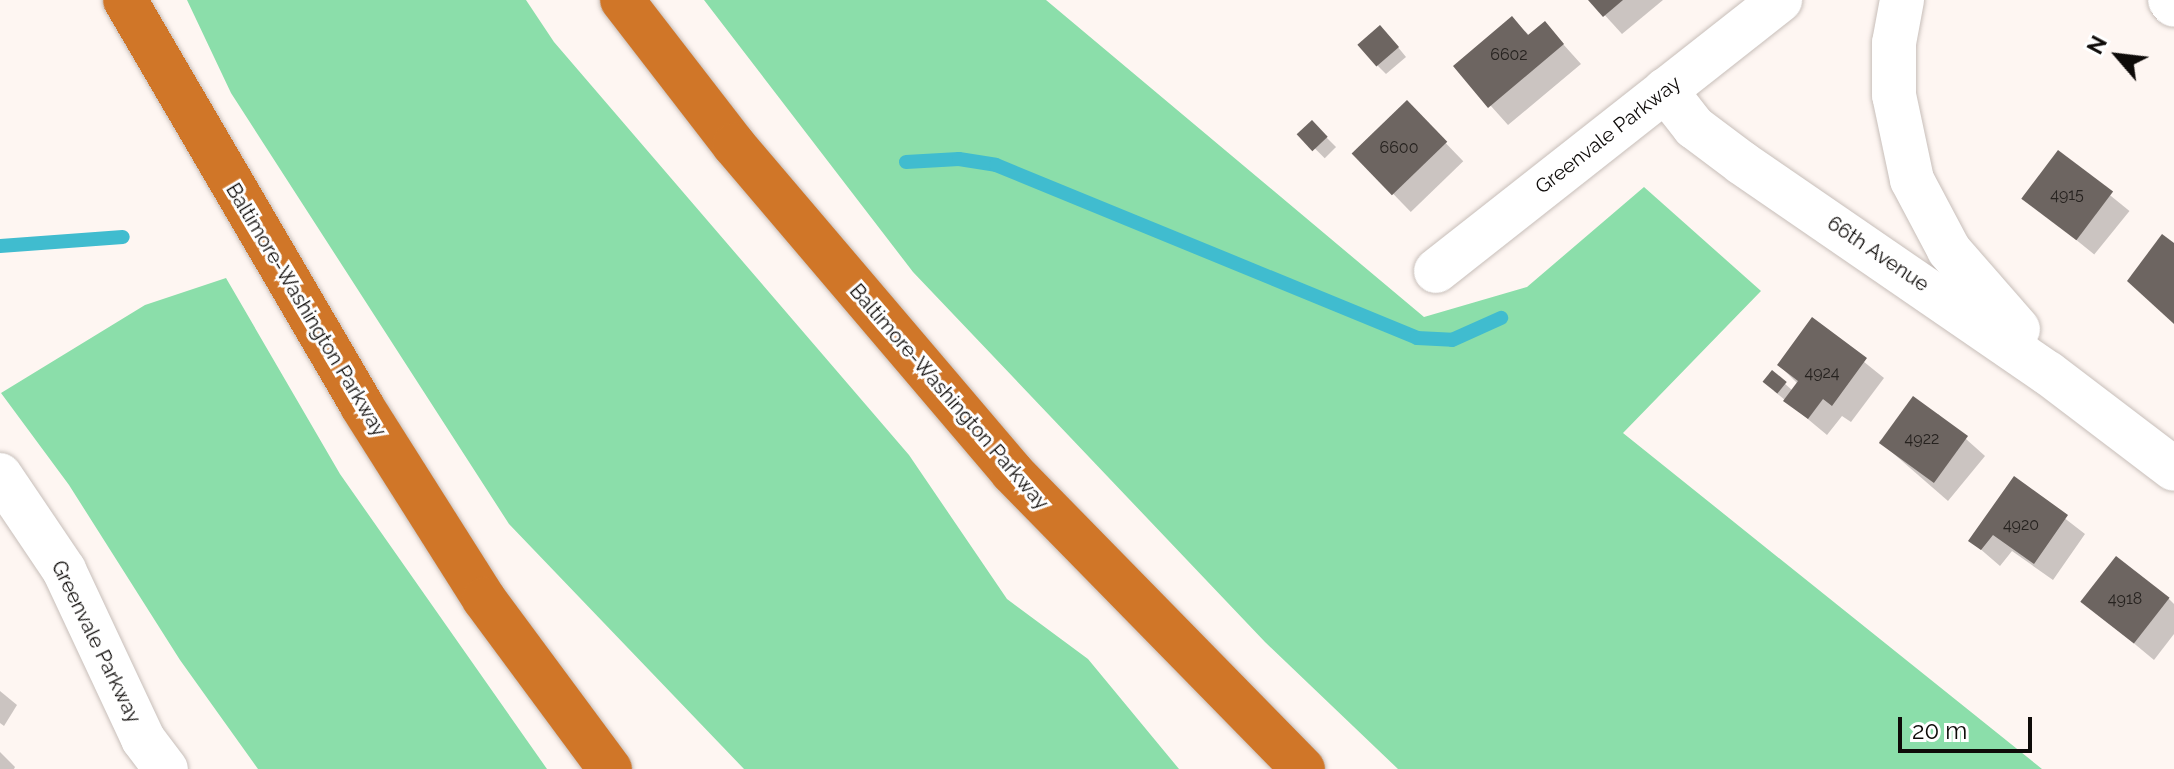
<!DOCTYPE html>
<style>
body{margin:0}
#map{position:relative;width:2174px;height:769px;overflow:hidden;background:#fef6f2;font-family:Raleway,sans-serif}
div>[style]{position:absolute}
.forest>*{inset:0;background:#8bdeaa}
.shadow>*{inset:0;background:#0003;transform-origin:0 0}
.stream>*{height:14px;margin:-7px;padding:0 7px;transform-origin:7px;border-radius:7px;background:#40bccf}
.building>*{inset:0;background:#6d6561;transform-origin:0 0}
.roads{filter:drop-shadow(0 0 2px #c7beb9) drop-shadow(0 0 2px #c7beb9)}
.street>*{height:44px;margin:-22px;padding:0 22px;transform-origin:22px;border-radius:22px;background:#fff}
.highway>*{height:44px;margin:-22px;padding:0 22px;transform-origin:22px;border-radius:22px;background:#d07628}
span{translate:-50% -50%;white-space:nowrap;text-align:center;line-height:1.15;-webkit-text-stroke:6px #fff;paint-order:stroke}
.number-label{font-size:16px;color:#26221f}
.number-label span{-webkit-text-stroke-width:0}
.street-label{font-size:20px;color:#0e0b09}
.north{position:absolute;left:2078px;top:16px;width:80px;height:80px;-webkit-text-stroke:6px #fff;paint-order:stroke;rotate:298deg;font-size:22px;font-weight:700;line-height:32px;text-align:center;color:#0e0b09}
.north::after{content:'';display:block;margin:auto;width:28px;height:36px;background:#0e0b09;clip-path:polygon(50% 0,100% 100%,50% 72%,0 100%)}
.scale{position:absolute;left:1898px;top:717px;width:134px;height:36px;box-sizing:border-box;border:4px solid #0e0b09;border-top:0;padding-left:10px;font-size:24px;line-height:28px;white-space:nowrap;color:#0e0b09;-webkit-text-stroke:6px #fff;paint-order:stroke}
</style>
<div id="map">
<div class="forest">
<div style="clip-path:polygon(187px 0,526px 0,554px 42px,909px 455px,1007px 599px,1088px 659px,1179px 769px,744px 769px,509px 524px,231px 93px)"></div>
<div style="clip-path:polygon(704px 0,1046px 0,1424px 317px,1527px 287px,1644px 187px,1761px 291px,1623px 433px,2042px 769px,1398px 769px,1265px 642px,913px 272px)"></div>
<div style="clip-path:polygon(226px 278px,340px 474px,547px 769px,258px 769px,180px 660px,69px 485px,1px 393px,145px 305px)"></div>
</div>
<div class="shadow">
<div style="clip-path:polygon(1591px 0,1663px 0,1622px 34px)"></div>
<div style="clip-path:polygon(1512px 19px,1530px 36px,1545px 24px,1581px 64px,1508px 125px,1456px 67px)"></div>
<div style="clip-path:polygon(1389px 36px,1406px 57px,1386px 74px,1377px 65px)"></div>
<div style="left:1407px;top:103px;width:81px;height:73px;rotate:46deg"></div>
<div style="left:1312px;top:123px;width:34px;height:16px;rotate:45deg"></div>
<div style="left:2058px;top:153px;width:92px;height:56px;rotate:39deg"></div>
<div style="clip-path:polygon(1812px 320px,1884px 378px,1851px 422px,1842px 416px,1827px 435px,1774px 391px,1773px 373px,1793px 391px,1798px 384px,1779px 365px)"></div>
<div style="clip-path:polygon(1938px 414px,1985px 456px,1948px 501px,1879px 441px)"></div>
<div style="clip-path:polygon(2014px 479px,2085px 534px,2053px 580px,2012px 551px,2000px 566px,1971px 541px)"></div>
<div style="clip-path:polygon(2169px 599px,2174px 604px,2174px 634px,2154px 660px,2083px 601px)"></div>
<div style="clip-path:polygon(0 691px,17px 705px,4px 726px,0 723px)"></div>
<div style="clip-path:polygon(0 752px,15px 767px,14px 769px,0 769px)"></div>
</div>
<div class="stream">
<div style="left:906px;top:162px;width:53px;rotate:-3.2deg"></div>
<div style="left:959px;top:159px;width:37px;rotate:9deg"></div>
<div style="left:996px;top:165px;width:455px;rotate:22.3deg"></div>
<div style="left:1417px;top:338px;width:35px;rotate:3deg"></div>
<div style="left:1452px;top:340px;width:54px;rotate:-24.2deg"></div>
<div style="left:0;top:246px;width:123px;rotate:-4.2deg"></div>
</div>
<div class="building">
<div style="clip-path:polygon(1588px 0,1623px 0,1603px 17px)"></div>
<div style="clip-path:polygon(1512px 16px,1528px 35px,1545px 21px,1564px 44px,1488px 108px,1453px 66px)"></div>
<div style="left:1380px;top:25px;width:29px;height:30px;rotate:49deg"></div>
<div style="left:1407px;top:100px;width:58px;height:77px;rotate:46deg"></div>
<div style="left:1312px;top:120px;width:23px;height:21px;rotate:47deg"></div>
<div style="left:2058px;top:150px;width:69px;height:61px;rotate:37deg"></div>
<div style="clip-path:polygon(2162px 234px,2174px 243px,2174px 324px,2127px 281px)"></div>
<div style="clip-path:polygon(1812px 317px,1867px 358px,1832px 406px,1823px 399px,1808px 419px,1783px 401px,1798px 381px,1777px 365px)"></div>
<div style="left:1772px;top:370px;width:19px;height:15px;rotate:39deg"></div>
<div style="left:1913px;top:396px;width:68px;height:58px;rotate:36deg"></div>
<div style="clip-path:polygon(2014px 476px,2068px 515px,2034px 564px,1993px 535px,1981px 550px,1968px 541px)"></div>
<div style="left:2116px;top:556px;width:68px;height:58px;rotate:38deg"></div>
</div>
<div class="roads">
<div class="street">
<div style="left:1902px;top:0;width:44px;rotate:100.5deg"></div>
<div style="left:1894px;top:43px;width:52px;rotate:90deg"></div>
<div style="left:1894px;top:95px;width:87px;rotate:78deg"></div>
<div style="left:1912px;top:180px;width:79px;rotate:62.1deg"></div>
<div style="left:1949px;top:250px;width:105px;rotate:48.9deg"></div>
<div style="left:2170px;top:0;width:6px;rotate:51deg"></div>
<div style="left:1665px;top:90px;width:47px;rotate:51.9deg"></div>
<div style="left:1694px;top:127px;width:60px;rotate:36.9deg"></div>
<div style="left:1742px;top:163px;width:371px;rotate:34.5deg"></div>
<div style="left:2048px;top:373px;width:158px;rotate:37.3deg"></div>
<div style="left:1436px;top:271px;width:438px;rotate:-38.2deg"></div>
<div style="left:0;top:475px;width:115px;rotate:56deg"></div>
<div style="left:64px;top:570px;width:187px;rotate:64.9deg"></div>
<div style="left:143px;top:739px;width:38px;rotate:53deg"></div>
</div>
<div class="highway">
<div style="left:125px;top:0;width:470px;rotate:59.7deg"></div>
<div style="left:362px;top:406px;width:228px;rotate:57.7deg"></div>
<div style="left:484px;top:599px;width:212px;rotate:53.5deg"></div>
<div style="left:622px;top:0;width:183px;rotate:52.3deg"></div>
<div style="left:734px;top:145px;width:429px;rotate:49.6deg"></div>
<div style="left:1012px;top:472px;width:416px;rotate:45.6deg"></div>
</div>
</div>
<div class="number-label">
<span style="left:1509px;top:55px">6602</span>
<span style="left:1399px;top:148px">6600</span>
<span style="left:2067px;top:195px">4915</span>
<span style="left:1822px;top:373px">4924</span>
<span style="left:1922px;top:439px">4922</span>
<span style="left:2021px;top:525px">4920</span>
<span style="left:2125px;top:599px">4918</span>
</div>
<div class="street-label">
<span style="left:1608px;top:135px;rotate:-38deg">Greenvale Parkway</span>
<span style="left:1878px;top:254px;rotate:34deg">66th Avenue</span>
<span style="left:306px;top:310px;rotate:59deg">Baltimore-Washington Parkway</span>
<span style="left:949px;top:397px;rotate:49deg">Baltimore-Washington Parkway</span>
<span style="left:96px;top:642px;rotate:64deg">Greenvale Parkway</span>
</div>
<div class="north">N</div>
<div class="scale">20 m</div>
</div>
